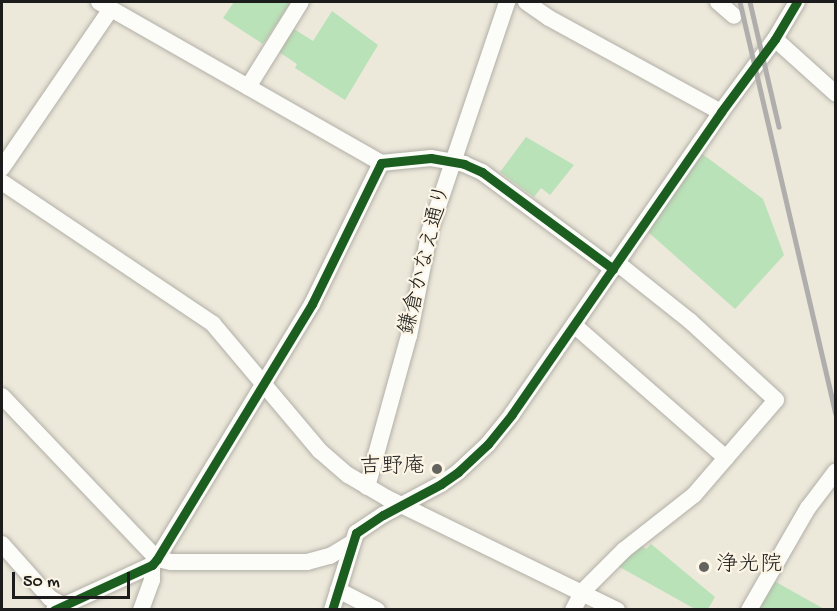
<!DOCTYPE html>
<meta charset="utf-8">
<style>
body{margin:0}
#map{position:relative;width:837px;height:611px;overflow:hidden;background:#ece8da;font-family:"Gochi Hand","Klee One",sans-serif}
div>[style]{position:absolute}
.green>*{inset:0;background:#bae2b8}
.roads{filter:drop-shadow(0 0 2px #b2afa7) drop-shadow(0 0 2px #b2afa7)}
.minor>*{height:16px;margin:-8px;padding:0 8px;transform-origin:8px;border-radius:8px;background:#fcfcf9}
.rail>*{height:4.5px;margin:-2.25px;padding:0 2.25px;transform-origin:2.25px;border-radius:2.25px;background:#afaeac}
.cycleway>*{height:9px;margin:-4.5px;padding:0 4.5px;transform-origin:4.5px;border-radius:4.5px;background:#1b5e20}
.dots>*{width:16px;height:16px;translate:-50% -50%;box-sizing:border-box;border:3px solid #fcf5e5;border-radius:50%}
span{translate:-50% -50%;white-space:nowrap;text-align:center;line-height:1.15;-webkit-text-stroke:4.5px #fcf5e5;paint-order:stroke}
.street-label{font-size:22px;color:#1c1c1c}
.poi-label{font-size:22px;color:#1c1c1c}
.right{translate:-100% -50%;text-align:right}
.left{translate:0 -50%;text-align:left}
.frame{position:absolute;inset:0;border:3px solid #1c1c1c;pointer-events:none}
.scale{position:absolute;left:12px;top:572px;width:118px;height:27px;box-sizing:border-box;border:3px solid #1c1c1c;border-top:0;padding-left:8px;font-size:18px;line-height:21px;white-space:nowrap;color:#1c1c1c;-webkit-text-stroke:4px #fcf5e5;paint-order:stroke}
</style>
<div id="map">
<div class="green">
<div style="clip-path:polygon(234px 2px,291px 2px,263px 44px,223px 18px)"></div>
<div style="clip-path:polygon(332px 11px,378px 45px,345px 100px,295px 68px,297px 64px,279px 52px,294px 29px,313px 41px)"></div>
<div style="clip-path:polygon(526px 137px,574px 165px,550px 195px,541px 188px,534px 197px,500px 172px)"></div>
<div style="clip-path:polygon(701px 153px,763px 199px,784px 255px,735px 309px,647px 231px)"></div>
<div style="clip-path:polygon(639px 544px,646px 549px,651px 544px,715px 597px,708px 609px,695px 609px,616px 565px)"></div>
<div style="clip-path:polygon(776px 582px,824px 609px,757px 610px,772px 584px)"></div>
</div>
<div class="roads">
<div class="minor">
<div style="left:99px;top:2px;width:325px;rotate:29.7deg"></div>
<div style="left:526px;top:2px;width:28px;rotate:35deg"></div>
<div style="left:549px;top:18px;width:196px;rotate:28.7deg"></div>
<div style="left:718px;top:2px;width:21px;rotate:41deg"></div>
<div style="left:775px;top:39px;width:82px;rotate:42deg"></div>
<div style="left:248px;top:87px;width:100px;rotate:-58.1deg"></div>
<div style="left:2px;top:168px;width:193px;rotate:-55.6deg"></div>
<div style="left:2px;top:182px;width:254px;rotate:33.9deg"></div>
<div style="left:213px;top:324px;width:166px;rotate:49.9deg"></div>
<div style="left:320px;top:451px;width:37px;rotate:41deg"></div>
<div style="left:348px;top:475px;width:45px;rotate:30.5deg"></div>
<div style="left:387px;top:498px;width:256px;rotate:26deg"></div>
<div style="left:574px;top:325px;width:202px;rotate:41.2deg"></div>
<div style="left:2px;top:396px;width:225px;rotate:46.4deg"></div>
<div style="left:157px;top:559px;width:14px;rotate:12deg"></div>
<div style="left:171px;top:562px;width:136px"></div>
<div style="left:307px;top:562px;width:24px;rotate:-15deg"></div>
<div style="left:330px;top:556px;width:26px;rotate:-31deg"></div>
<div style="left:367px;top:487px;width:157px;rotate:-74.5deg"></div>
<div style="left:409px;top:336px;width:108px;rotate:-78.8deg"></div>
<div style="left:430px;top:230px;width:241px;rotate:-71.3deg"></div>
<div style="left:2px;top:544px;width:72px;rotate:48.4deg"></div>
<div style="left:50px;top:598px;width:22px;rotate:30deg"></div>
<div style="left:338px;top:590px;width:44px;rotate:27.1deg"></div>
<div style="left:54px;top:610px;width:108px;rotate:-24.7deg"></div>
<div style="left:152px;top:565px;width:8px;rotate:-50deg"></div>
<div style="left:157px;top:559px;width:298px;rotate:-58.7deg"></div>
<div style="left:312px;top:304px;width:157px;rotate:-63.9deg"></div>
<div style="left:381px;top:163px;width:50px;rotate:-5.7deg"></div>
<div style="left:431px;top:158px;width:34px;rotate:10deg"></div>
<div style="left:464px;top:164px;width:20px;rotate:24deg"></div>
<div style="left:482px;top:172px;width:163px;rotate:36.5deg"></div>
<div style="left:141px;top:610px;width:32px;rotate:-70deg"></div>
<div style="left:152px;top:580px;width:15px;rotate:-90deg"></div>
<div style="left:332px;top:610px;width:81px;rotate:-72.7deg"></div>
<div style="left:356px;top:533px;width:32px;rotate:-34deg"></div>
<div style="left:383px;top:515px;width:66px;rotate:-28.1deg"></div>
<div style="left:441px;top:484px;width:21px;rotate:-35deg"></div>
<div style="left:458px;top:472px;width:41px;rotate:-43deg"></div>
<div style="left:488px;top:444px;width:38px;rotate:-51deg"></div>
<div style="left:512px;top:414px;width:367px;rotate:-55.3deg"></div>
<div style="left:721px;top:112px;width:91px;rotate:-53.5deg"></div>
<div style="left:775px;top:39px;width:43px;rotate:-59.3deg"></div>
<div style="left:573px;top:610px;width:21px;rotate:-62deg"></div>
<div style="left:583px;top:591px;width:58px;rotate:-45deg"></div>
<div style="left:624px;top:550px;width:89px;rotate:-38.2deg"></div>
<div style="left:694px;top:495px;width:125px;rotate:-49.2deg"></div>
<div style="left:776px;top:400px;width:117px;rotate:-137.4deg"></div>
<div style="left:690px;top:321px;width:93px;rotate:-141.5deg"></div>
<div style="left:749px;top:610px;width:118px;rotate:-60deg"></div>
<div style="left:808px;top:508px;width:46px;rotate:-52.9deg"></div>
</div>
</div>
<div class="rail">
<div style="left:740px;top:2px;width:422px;rotate:76.9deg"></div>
<div style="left:750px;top:2px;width:128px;rotate:76.9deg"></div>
</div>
<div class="cycleway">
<div style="left:54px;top:610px;width:108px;rotate:-24.7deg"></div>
<div style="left:152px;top:565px;width:8px;rotate:-50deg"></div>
<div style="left:157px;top:559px;width:298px;rotate:-58.7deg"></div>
<div style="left:312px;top:304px;width:157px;rotate:-63.9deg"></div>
<div style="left:381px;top:163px;width:50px;rotate:-5.7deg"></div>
<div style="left:431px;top:158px;width:34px;rotate:10deg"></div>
<div style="left:464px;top:164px;width:20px;rotate:24deg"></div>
<div style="left:482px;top:172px;width:163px;rotate:36.5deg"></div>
<div style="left:332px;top:610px;width:81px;rotate:-72.7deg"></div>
<div style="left:356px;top:533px;width:32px;rotate:-34deg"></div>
<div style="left:383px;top:515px;width:66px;rotate:-28.1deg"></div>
<div style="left:441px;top:484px;width:21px;rotate:-35deg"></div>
<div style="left:458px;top:472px;width:41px;rotate:-43deg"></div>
<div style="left:488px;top:444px;width:38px;rotate:-51deg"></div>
<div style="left:512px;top:414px;width:367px;rotate:-55.3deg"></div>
<div style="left:721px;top:112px;width:91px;rotate:-53.5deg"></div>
<div style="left:775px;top:39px;width:43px;rotate:-59.3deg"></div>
</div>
<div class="dots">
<div style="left:437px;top:469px;background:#65635e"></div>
<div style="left:704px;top:567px;background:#65635e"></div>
</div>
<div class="street-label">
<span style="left:427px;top:260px;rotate:-76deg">鎌倉かなえ通り</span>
</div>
<div class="poi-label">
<span class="right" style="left:425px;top:469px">吉野庵</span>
<span class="left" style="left:716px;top:567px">浄光院</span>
</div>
<div class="frame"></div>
<div class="scale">50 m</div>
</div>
